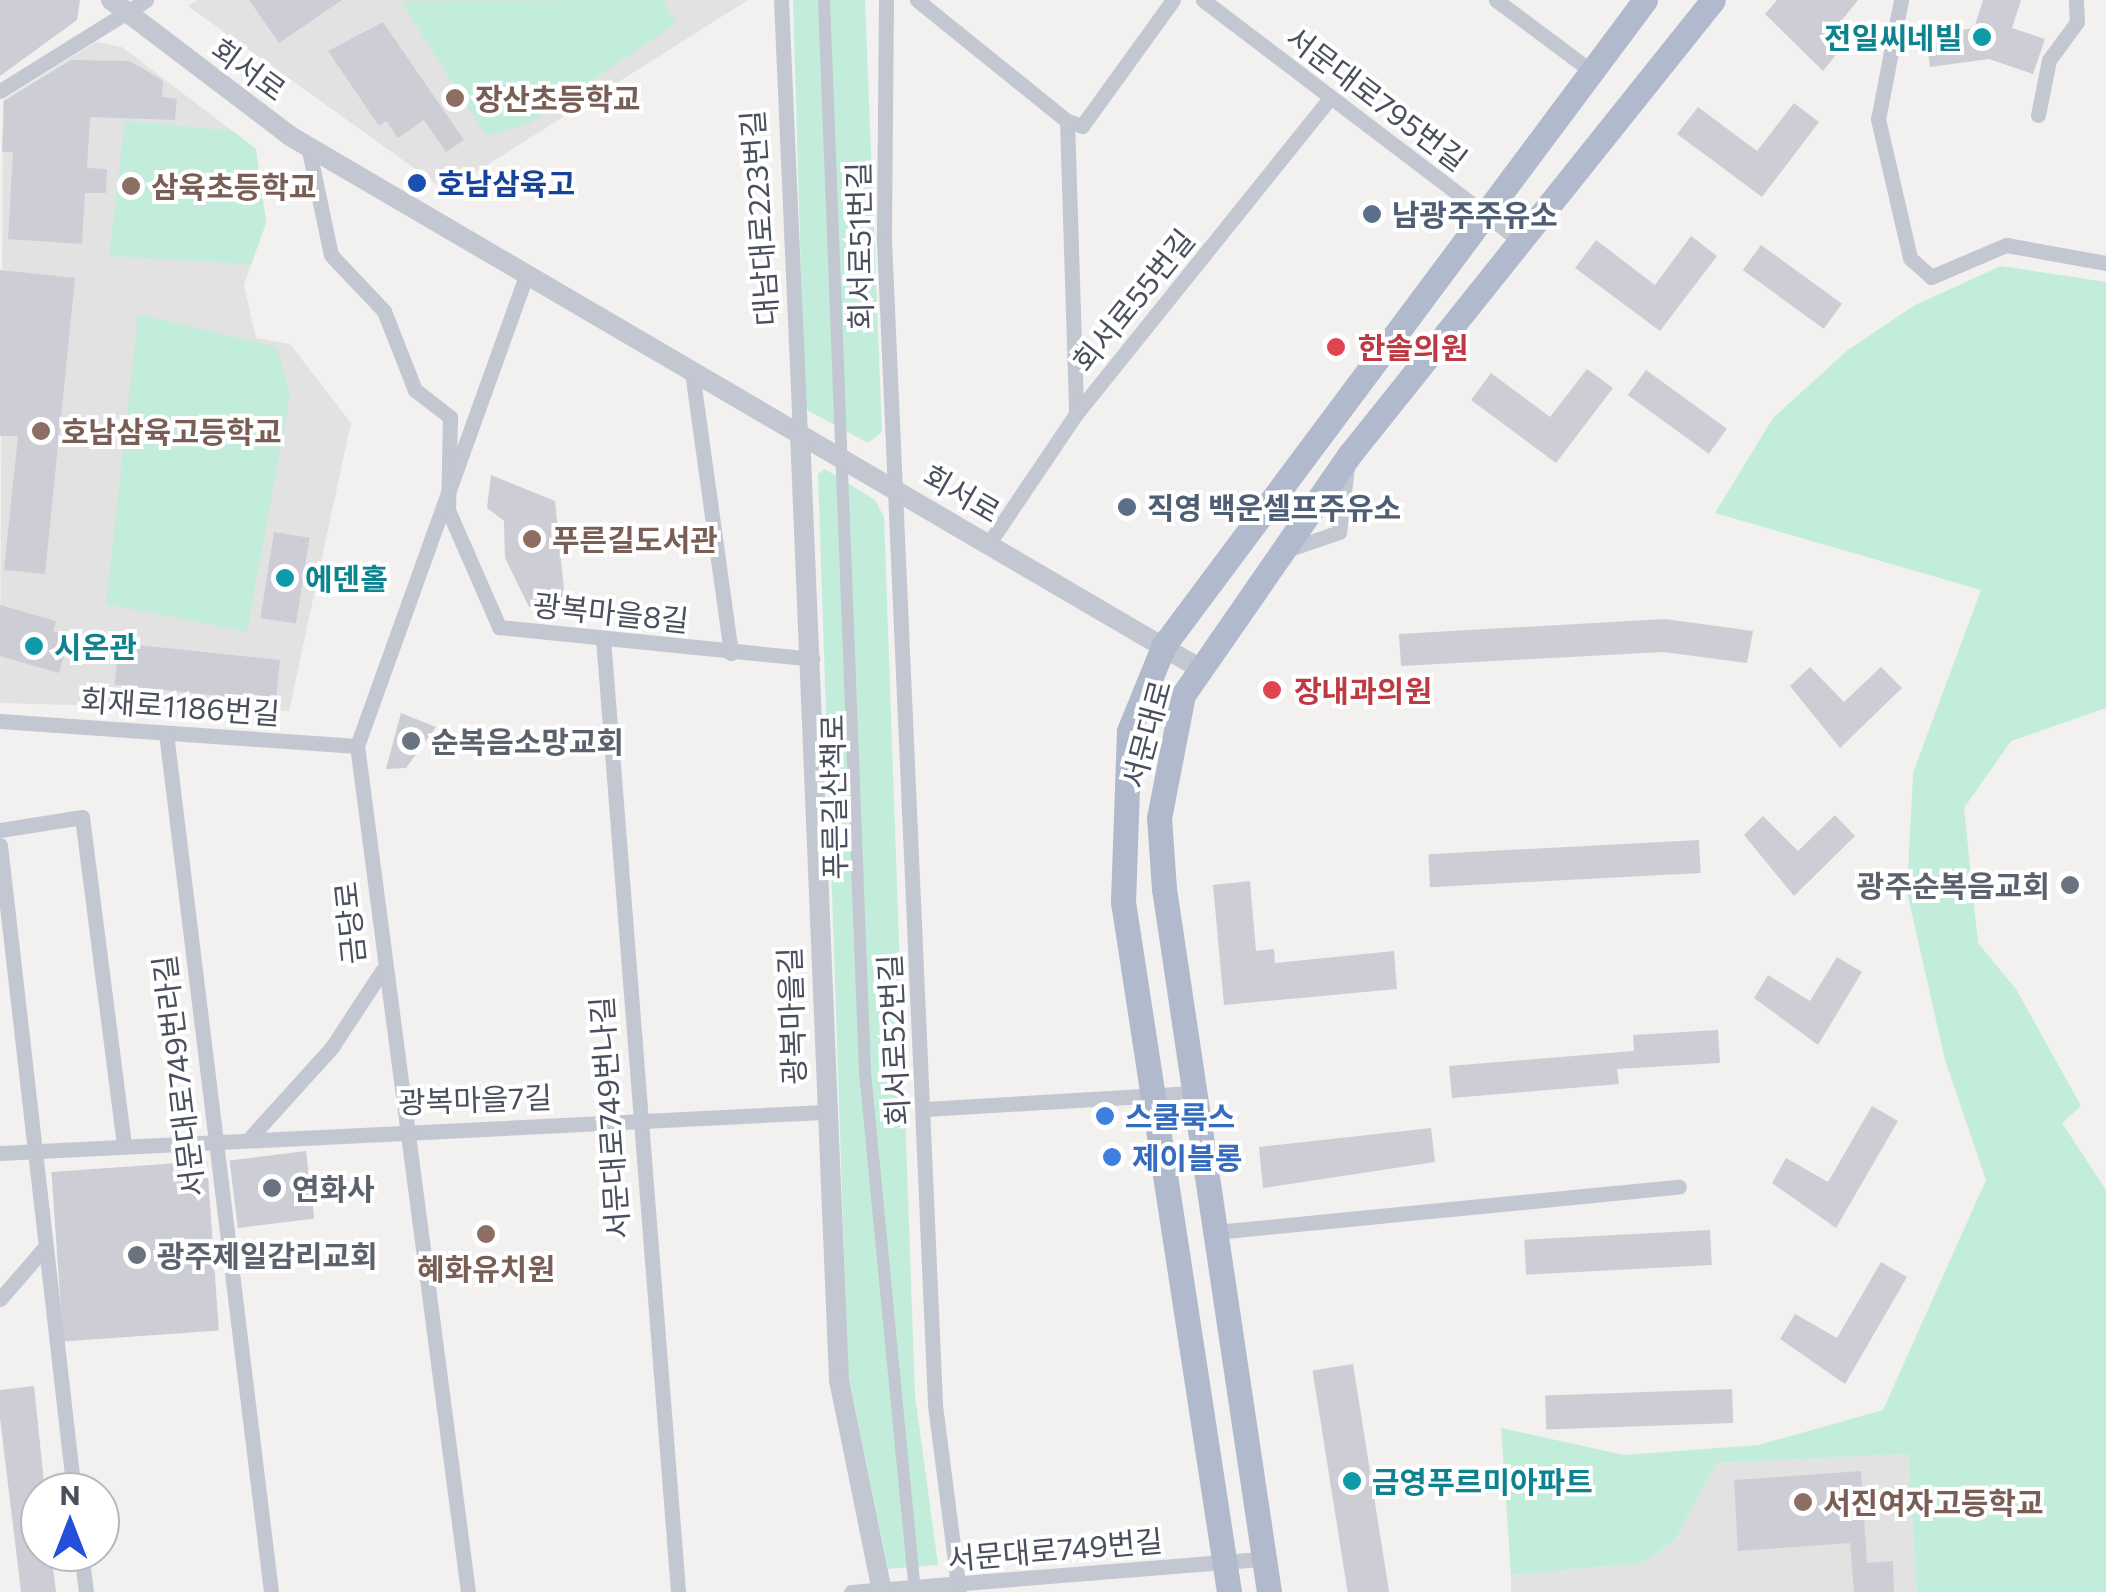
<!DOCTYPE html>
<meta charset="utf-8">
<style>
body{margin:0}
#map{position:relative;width:2106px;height:1592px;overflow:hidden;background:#f2f1f0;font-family:Commissioner,"Noto Sans KR",sans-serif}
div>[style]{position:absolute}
.education>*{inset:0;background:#e3e2e2}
.green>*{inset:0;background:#c2eddb}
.building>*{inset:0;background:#cdced5;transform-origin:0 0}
.pedestrian>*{height:12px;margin:-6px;padding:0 6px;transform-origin:6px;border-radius:6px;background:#c2c7d1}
.minor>*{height:15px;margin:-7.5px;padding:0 7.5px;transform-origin:7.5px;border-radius:7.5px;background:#c2c7d1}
.tertiary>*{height:20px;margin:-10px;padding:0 10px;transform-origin:10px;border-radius:10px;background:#c2c7d1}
.primary>*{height:25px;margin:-12.5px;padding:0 12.5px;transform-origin:12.5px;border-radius:12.5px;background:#b1bacd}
.dots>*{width:28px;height:28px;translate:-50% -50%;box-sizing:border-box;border:5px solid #fff;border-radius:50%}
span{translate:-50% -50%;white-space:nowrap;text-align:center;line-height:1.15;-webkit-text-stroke:8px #fff;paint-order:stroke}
.culture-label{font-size:30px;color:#0d838f;font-weight:700}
.right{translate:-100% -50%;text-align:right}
.left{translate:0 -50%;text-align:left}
.street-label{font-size:30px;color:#494f5d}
.education-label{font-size:30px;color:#785e54;font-weight:700}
.transit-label{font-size:30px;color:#164399;font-weight:700}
.service-label{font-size:30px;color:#4e5e75;font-weight:700}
.health-label{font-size:30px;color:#be3a42;font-weight:700}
.worship-label{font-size:30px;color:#5b616d;font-weight:700}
.shop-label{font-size:30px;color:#366cbe;font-weight:700}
.north{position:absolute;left:20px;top:1472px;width:100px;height:100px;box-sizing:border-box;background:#fff;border:2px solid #b6b9be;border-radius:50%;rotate:0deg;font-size:28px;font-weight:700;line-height:40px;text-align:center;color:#494f5d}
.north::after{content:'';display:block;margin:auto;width:35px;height:45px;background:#234fd9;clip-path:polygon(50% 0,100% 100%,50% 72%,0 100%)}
</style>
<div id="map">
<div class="education">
<div style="clip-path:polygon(197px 0,748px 0,446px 191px,188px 6px)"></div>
<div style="clip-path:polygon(96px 42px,122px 47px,256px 149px,266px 223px,244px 285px,256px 338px,290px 344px,351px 423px,289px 711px,0 703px,3px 100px)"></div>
<div style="clip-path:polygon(1908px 1454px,1917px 1592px,1511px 1592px,1511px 1575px,1642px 1563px,1674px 1541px,1717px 1463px)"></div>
</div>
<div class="green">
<div style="clip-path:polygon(663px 0,676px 23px,529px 124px,486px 136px,401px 1px)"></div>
<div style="clip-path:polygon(793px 0,865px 0,882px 432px,868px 443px,805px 409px)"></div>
<div style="clip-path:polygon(125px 121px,233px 131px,256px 149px,266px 223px,251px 264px,109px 256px)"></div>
<div style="clip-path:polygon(2001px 266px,2106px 282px,2106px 708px,2011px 741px,1964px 808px,1978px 943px,2016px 989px,2081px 1106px,2062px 1123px,2106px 1190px,2106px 1592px,1917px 1592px,1908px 1454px,1717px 1463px,1674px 1541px,1642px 1563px,1511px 1575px,1501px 1428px,1624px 1455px,1758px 1445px,1883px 1410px,1986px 1180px,1945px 1060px,1907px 892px,1913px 773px,1981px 590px,1715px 513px,1773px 418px,1848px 350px,1915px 305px)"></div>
<div style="clip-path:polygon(138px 314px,277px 347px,290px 396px,247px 632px,106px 604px)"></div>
<div style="clip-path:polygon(825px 469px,875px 500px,884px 517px,915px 1395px,938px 1565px,888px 1569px,848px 1373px,818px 474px)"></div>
</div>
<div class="building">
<div style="clip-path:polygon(0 0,80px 0,77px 20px,0 76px)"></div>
<div style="clip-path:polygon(249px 0,342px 0,279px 43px)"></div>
<div style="clip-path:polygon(1777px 0,1858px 0,1838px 25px,1851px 36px,1823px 71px,1765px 14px)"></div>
<div style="clip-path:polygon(1983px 0,2021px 0,2012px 28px,2045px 39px,2033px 74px,1989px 59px,1930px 67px,1926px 35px,1974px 28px)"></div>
<div style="clip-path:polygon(383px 22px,464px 140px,446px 152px,424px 120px,398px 138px,386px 121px,379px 126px,328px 51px)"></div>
<div style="clip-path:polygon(71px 60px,129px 61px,149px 72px,163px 81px,162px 97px,177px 99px,175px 120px,90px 117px,87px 168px,107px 169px,106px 193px,85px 193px,82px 244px,8px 239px,13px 152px,2px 152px,4px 101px)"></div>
<div style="clip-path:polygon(1794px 103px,1819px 122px,1762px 197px,1677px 134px,1698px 107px,1757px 151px)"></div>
<div style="clip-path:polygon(1691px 236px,1717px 256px,1660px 331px,1575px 268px,1596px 240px,1655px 285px)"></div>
<div style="left:1761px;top:245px;width:100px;height:31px;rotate:36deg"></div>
<div style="clip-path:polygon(0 270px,75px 278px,45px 574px,4px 570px,18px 436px,0 436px)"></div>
<div style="clip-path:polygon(1587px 369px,1613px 388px,1556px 463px,1471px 400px,1491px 373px,1550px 417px)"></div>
<div style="left:1646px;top:370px;width:100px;height:31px;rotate:36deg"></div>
<div style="clip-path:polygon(491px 475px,555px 501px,566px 610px,529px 607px,505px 558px,504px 521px,487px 508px)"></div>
<div style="left:274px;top:532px;width:36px;height:87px;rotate:9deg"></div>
<div style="clip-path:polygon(0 605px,56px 621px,53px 631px,70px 636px,59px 673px,0 656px)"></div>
<div style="clip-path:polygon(1665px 619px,1753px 631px,1747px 663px,1663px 652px,1401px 666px,1399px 634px)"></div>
<div style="left:119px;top:643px;width:162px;height:42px;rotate:6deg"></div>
<div style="clip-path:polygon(1810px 667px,1844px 702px,1881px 667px,1902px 688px,1840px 748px,1790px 686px)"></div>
<div style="clip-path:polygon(401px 713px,436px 727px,406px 768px,386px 769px)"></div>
<div style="clip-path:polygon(1835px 815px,1855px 836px,1794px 896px,1744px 835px,1763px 816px,1798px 851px)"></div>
<div style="left:1699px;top:840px;width:33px;height:271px;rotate:87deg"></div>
<div style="clip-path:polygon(1250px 881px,1256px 951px,1274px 949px,1275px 963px,1394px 951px,1397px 989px,1224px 1005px,1213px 885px)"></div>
<div style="clip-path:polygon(1837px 957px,1862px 972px,1818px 1045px,1754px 998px,1768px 975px,1810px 1001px)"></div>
<div style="clip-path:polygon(1718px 1030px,1720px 1063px,1617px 1069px,1619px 1084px,1452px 1098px,1449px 1066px,1634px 1051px,1633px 1035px)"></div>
<div style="clip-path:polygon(1872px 1106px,1898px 1121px,1836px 1228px,1772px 1183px,1786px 1158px,1828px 1182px)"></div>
<div style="clip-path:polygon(1431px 1128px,1435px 1162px,1263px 1188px,1259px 1147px)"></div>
<div style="left:306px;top:1151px;width:68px;height:77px;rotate:83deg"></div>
<div style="left:207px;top:1161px;width:170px;height:156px;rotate:86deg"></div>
<div style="left:1710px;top:1230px;width:35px;height:186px;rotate:87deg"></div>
<div style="clip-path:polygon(1881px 1262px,1907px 1277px,1845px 1384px,1780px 1339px,1795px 1314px,1837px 1338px)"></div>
<div style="left:1353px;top:1364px;width:231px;height:41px;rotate:81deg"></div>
<div style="clip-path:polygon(34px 1386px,45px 1492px,40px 1552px,51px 1552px,56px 1592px,21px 1592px,0 1418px,0 1390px)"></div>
<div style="left:1732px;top:1389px;width:34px;height:187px;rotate:88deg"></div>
<div style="clip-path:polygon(1861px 1471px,1867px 1563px,1893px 1561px,1894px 1592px,1854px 1592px,1850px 1543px,1738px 1551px,1734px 1480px)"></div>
</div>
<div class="pedestrian">
<div style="left:824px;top:0;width:1073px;rotate:87.81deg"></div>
<div style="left:865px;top:1072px;width:522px;rotate:84.51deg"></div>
</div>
<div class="minor">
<div style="left:781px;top:0;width:433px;rotate:87.5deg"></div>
<div style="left:886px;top:0;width:240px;rotate:90.5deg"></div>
<div style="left:884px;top:240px;width:1166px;rotate:87.49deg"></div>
<div style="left:935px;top:1405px;width:189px;rotate:82.7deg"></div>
<div style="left:917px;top:0;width:193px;rotate:38.9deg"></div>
<div style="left:1067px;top:121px;width:293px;rotate:88.2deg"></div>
<div style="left:1203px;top:0;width:397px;rotate:37.2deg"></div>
<div style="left:1496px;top:0;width:112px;rotate:36.7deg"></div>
<div style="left:1901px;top:0;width:121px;rotate:100.9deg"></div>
<div style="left:1878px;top:119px;width:143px;rotate:77deg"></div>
<div style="left:1910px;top:258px;width:28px;rotate:42deg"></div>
<div style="left:1931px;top:277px;width:82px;rotate:-23.1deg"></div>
<div style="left:2006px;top:245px;width:102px;rotate:10.2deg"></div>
<div style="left:0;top:91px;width:172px;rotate:-31.9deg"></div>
<div style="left:2038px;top:115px;width:56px;rotate:-78.7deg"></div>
<div style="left:2049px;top:60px;width:47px;rotate:-53.6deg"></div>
<div style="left:2077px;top:22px;width:22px;rotate:-93deg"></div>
<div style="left:1067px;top:121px;width:16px;rotate:18deg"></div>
<div style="left:1082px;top:126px;width:155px;rotate:-54.2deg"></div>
<div style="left:308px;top:146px;width:111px;rotate:78.1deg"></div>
<div style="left:331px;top:255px;width:77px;rotate:46.6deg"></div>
<div style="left:384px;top:311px;width:85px;rotate:68.6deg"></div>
<div style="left:415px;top:390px;width:44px;rotate:37.6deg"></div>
<div style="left:450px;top:417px;width:93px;rotate:91.2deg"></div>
<div style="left:448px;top:510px;width:128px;rotate:66.4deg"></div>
<div style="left:499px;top:627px;width:315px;rotate:5.8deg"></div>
<div style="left:692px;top:372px;width:284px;rotate:82.1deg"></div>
<div style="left:989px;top:543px;width:156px;rotate:-56deg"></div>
<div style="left:1076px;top:414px;width:404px;rotate:-51.2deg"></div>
<div style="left:1290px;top:549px;width:52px;rotate:-19.1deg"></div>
<div style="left:1339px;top:532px;width:64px;rotate:-82.9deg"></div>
<div style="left:603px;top:638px;width:957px;rotate:85.5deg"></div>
<div style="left:0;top:721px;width:358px;rotate:4deg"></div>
<div style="left:166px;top:733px;width:865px;rotate:83.03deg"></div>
<div style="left:0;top:830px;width:83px;rotate:-9deg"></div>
<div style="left:82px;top:817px;width:332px;rotate:82.7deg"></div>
<div style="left:0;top:845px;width:651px;rotate:83.48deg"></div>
<div style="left:925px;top:1109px;width:269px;rotate:-3.4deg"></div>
<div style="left:249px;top:1139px;width:124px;rotate:-47.9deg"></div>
<div style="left:332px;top:1047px;width:91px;rotate:-56.7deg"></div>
<div style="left:0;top:1153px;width:825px;rotate:-2.85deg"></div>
<div style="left:1216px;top:1232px;width:465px;rotate:-5.6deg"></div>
<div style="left:0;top:1299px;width:69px;rotate:-49.1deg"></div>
<div style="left:81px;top:1552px;width:40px;rotate:82.9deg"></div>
<div style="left:468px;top:1592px;width:853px;rotate:-97.47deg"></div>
<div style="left:357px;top:746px;width:503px;rotate:-70.23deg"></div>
<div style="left:851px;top:1592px;width:414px;rotate:-4.6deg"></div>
</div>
<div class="tertiary">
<div style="left:111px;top:0;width:225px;rotate:37.2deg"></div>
<div style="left:290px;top:136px;width:1053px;rotate:30.34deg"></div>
<div style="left:800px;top:433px;width:948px;rotate:87.64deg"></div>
<div style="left:839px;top:1380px;width:216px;rotate:78.5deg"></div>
</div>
<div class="primary">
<div style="left:1229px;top:1592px;width:698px;rotate:-98.73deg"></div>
<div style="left:1123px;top:902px;width:171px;rotate:-88deg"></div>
<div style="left:1129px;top:731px;width:93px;rotate:-67.9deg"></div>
<div style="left:1164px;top:645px;width:805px;rotate:-53.29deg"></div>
<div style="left:1269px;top:1592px;width:711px;rotate:-98.49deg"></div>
<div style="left:1164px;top:889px;width:71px;rotate:-94deg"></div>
<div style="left:1159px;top:818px;width:125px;rotate:-79deg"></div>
<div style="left:1183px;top:695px;width:293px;rotate:-55.3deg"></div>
<div style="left:1350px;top:454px;width:581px;rotate:-51.36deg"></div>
</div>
<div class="dots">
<div style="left:1982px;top:37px;background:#0f9aa8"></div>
<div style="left:455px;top:98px;background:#8d6e63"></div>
<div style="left:417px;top:183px;background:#1a4fb4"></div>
<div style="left:131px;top:186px;background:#8d6e63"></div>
<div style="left:1372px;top:214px;background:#5c6f8a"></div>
<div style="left:1336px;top:347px;background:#e0444e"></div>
<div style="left:41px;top:431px;background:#8d6e63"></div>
<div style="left:1127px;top:507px;background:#5c6f8a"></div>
<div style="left:532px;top:539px;background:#8d6e63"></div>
<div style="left:285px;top:578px;background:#0f9aa8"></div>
<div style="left:34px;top:646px;background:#0f9aa8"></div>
<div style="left:1272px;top:690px;background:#e0444e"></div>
<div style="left:411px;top:741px;background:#6b7280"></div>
<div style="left:2070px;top:885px;background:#6b7280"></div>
<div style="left:1105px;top:1116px;background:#3f7fe0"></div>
<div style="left:1112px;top:1157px;background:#3f7fe0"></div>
<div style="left:272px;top:1188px;background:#6b7280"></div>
<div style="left:486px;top:1234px;background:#8d6e63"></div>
<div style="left:137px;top:1255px;background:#6b7280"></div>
<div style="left:1352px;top:1481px;background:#0f9aa8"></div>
<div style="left:1803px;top:1502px;background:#8d6e63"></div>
</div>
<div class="culture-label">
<span class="right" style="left:1962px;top:37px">전일씨네빌</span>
<span class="left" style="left:305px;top:578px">에덴홀</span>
<span class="left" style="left:54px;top:646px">시온관</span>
<span class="left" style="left:1372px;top:1481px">금영푸르미아파트</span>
</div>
<div class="street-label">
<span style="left:249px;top:69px;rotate:36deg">회서로</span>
<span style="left:1377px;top:98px;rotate:37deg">서문대로795번길</span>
<span style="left:759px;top:218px;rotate:-94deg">대남대로223번길</span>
<span style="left:859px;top:246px;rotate:-91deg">회서로51번길</span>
<span style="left:1133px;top:300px;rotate:-51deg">회서로55번길</span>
<span style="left:962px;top:493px;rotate:30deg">회서로</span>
<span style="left:611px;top:612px;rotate:6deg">광복마을8길</span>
<span style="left:180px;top:706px;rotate:4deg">회재로1186번길</span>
<span style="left:1146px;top:734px;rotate:-75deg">서문대로</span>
<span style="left:833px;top:797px;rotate:-91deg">푸른길산책로</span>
<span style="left:349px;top:923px;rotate:-96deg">금당로</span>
<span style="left:791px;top:1016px;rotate:-92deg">광복마을길</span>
<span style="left:893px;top:1040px;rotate:-93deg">회서로52번길</span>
<span style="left:178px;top:1076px;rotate:-97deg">서문대로749번라길</span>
<span style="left:475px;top:1099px;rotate:-2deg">광복마을7길</span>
<span style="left:609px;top:1118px;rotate:-94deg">서문대로749번나길</span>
<span style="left:1055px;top:1549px;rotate:-5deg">서문대로749번길</span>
</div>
<div class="education-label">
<span class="left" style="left:475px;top:98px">장산초등학교</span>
<span class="left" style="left:151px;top:186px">삼육초등학교</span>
<span class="left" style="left:61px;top:431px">호남삼육고등학교</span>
<span class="left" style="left:552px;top:539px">푸른길도서관</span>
<span style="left:486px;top:1268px">혜화유치원</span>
<span class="left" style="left:1823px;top:1502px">서진여자고등학교</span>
</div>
<div class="transit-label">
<span class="left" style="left:437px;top:183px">호남삼육고</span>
</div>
<div class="service-label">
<span class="left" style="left:1392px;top:214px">남광주주유소</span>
<span class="left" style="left:1147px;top:507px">직영 백운셀프주유소</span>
</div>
<div class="health-label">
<span class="left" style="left:1358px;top:347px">한솔의원</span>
<span class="left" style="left:1294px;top:690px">장내과의원</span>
</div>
<div class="worship-label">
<span class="left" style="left:431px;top:741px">순복음소망교회</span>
<span class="right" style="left:2050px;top:885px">광주순복음교회</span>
<span class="left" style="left:292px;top:1188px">연화사</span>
<span class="left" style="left:157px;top:1255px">광주제일감리교회</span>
</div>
<div class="shop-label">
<span class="left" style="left:1125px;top:1116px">스쿨룩스</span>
<span class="left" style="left:1132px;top:1157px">제이블롱</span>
</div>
<div class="north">N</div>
</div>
